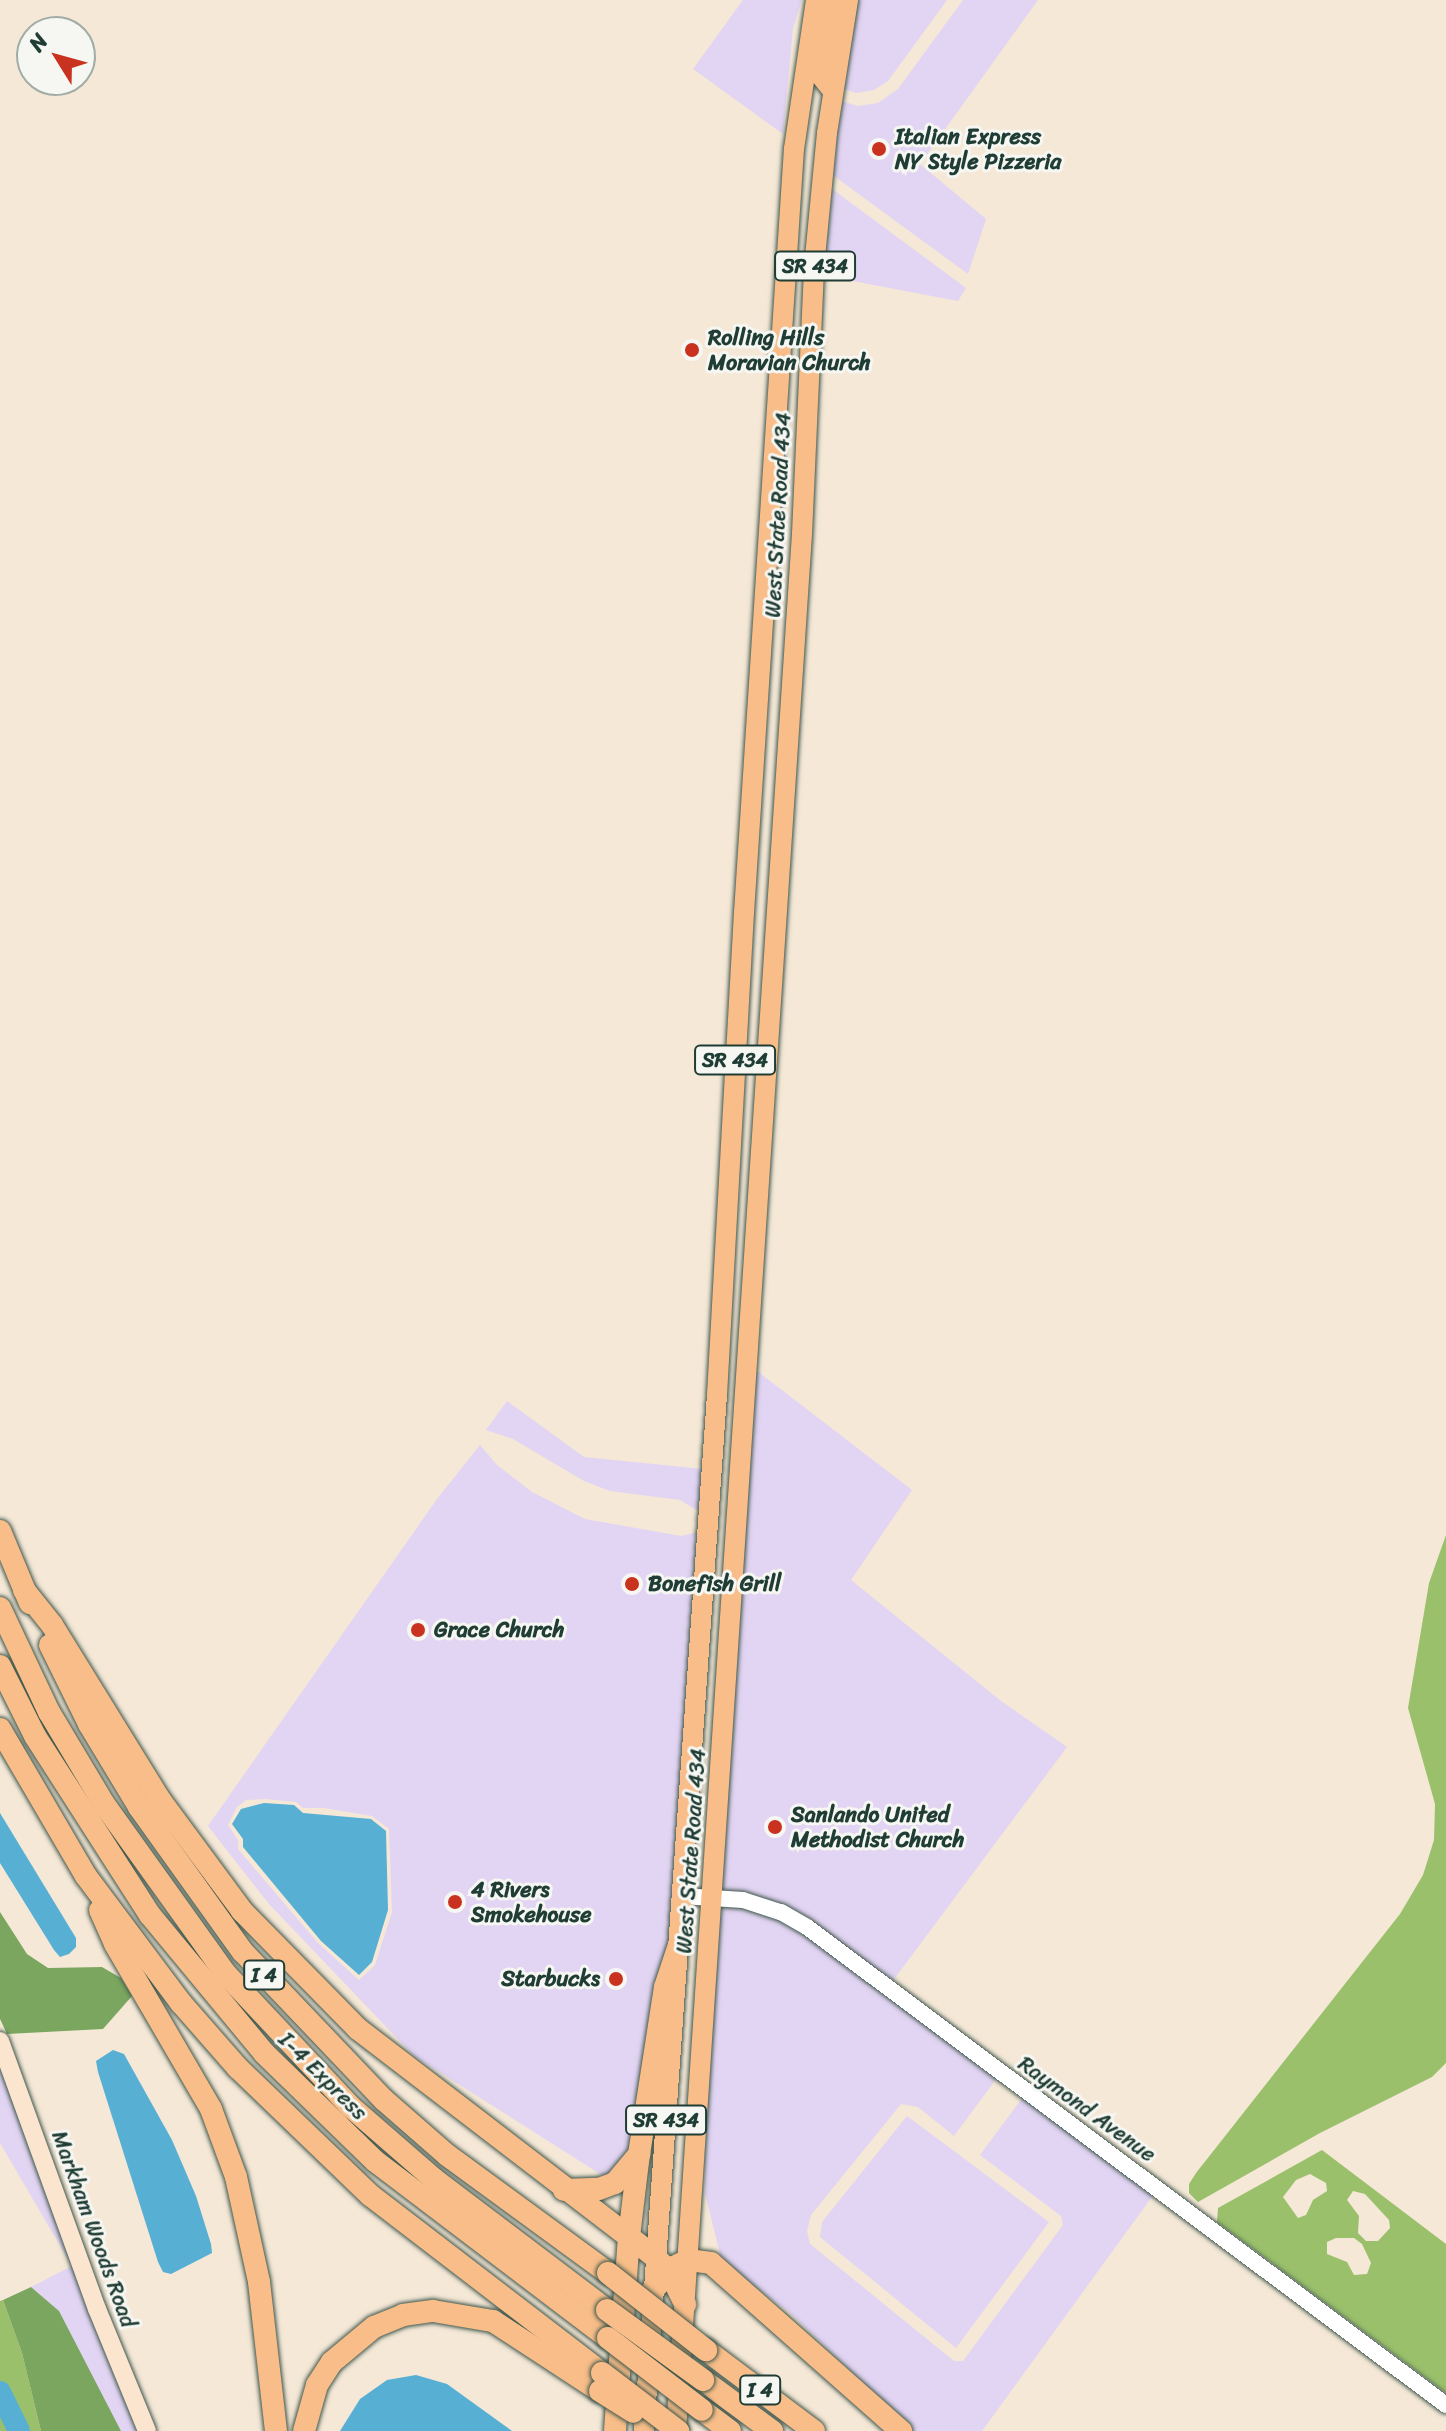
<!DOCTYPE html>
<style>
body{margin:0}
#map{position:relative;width:1446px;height:2431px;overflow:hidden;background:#f5e8d7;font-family:Sriracha,sans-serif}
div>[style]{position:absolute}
.built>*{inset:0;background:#e2d4f3}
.green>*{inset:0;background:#9ac06b}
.forest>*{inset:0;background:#7ba65f}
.water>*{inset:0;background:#57afd4}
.river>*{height:22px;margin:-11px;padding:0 11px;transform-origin:11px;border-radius:11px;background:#57afd4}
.roads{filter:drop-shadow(0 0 2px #3f574c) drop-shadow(0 0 2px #3f574c)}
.tertiary>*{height:16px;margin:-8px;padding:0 8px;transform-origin:8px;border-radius:8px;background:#fff}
.secondary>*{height:18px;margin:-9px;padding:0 9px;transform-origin:9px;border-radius:9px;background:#fce5cf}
.primary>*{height:20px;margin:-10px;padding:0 10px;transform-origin:10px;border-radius:10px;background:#f8bd88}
.motorway>*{height:22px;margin:-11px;padding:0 11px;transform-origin:11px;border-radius:11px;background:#f8bd88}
.bridges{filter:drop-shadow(0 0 2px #3f574c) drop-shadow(0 0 2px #3f574c)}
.motorway-bridge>*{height:22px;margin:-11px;padding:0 11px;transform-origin:11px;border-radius:11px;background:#f8bd88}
.dots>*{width:22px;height:22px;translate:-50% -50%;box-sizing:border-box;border:4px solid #f6f6f2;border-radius:50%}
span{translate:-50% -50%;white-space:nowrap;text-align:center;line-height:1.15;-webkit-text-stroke:6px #f6f6f2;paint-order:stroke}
.shield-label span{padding:2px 6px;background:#f6f6f2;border:2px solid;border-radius:6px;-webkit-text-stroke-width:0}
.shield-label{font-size:20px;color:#1f3d34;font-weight:700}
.poi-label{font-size:22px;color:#1f3d34;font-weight:700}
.left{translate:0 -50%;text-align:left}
.right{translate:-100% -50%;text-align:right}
.street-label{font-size:22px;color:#1f3d34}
.north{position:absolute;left:16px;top:16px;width:80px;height:80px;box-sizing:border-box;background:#f6f6f2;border:2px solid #a0aca6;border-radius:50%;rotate:307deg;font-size:22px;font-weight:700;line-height:32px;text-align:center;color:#1f3d34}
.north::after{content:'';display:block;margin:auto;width:28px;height:36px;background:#c8321e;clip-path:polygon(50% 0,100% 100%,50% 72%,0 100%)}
</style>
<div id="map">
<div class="built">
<div style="clip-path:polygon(743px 0,802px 0,793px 28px,783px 134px,693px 69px)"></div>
<div style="clip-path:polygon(856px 0,947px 0,888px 81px,874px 90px,856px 93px,840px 87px)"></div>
<div style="clip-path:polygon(963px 0,1038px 0,920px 164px,986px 219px,968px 274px,830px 173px,838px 100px,858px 106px,878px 103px,898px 89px)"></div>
<div style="clip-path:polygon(828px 186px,966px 288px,958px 301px,821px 275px)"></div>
<div style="clip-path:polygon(752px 1367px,912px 1490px,851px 1580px,1001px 1701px,1067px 1747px,892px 1982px,833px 1937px,717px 1891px,737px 1666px)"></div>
<div style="clip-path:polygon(507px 1401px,584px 1457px,703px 1469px,700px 1512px,680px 1500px,610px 1491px,584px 1481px,513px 1439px,486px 1430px)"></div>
<div style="clip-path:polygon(evenodd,480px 1445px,497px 1465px,532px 1492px,585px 1519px,681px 1536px,698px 1532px,668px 1958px,633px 2150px,608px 2179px,414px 2056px,269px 1904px,208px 1826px,437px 1499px,480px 1445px,266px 1799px,296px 1802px,303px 1808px,324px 1808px,372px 1816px,389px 1829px,392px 1912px,375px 1965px,359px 1980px,318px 1943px,238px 1849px,238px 1840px,228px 1825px,237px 1807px,246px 1800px,266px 1799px)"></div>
<div style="clip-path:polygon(716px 1904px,743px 1906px,779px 1918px,804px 1932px,997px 2078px,954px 2136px,918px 2107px,901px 2104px,811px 2215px,807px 2231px,810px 2244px,954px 2361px,963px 2361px,1063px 2225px,1061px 2216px,980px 2155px,1023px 2097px,1154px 2194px,982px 2431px,913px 2431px,790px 2313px,722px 2262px,705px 2193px,705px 2106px)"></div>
<div style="clip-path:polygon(0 2060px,140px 2431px,121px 2431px,59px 2312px,31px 2287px,72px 2266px,0 2143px)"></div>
<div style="clip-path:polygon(907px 2116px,1049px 2222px,956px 2348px,820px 2237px,822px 2222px)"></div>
</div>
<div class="green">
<div style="clip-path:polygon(1446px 1535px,1446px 2063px,1432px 2077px,1320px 2133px,1198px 2202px,1189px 2193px,1189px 2184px,1196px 2173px,1400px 1914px,1423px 1875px,1434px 1840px,1435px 1804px,1408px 1708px,1429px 1583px)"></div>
<div style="clip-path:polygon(evenodd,1322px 2150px,1446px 2244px,1446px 2393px,1217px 2222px,1218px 2208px,1322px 2150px,1310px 2174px,1326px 2183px,1327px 2191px,1313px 2200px,1306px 2215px,1298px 2218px,1283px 2197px,1296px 2180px,1310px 2174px,1322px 2150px,1353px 2191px,1365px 2194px,1389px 2220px,1390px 2228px,1378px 2241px,1366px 2241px,1358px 2233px,1359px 2216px,1347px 2200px,1353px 2191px,1322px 2150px,1336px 2238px,1354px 2238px,1362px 2244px,1371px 2263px,1367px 2274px,1354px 2275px,1347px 2262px,1327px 2254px,1327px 2242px,1336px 2238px)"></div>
<div style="clip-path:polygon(3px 2300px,22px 2353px,41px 2431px,0 2431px,0 2301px)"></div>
</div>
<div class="forest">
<div style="clip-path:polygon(0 1912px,27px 1954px,48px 1968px,102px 1967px,121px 1978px,132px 1996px,103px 2029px,7px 2034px,0 2019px)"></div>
<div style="clip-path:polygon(31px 2287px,59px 2311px,121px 2431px,41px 2431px,22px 2353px,3px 2300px)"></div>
</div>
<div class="water">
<div style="clip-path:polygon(264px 1803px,294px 1805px,303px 1813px,371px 1819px,386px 1831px,388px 1910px,372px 1962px,359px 1975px,321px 1941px,243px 1847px,243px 1839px,232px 1824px,241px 1809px)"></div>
<div style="clip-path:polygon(0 1813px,76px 1938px,76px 1947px,69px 1954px,60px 1957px,54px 1950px,0 1863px)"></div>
<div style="clip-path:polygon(113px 2050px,124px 2054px,172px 2140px,196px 2196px,211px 2244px,212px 2253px,171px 2274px,163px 2272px,158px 2262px,98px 2072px,96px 2061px)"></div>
<div style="clip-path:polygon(416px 2375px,447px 2384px,512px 2431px,340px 2431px,360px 2399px,387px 2380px)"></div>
</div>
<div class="river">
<div style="left:0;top:2392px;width:43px;rotate:64deg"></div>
</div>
<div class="roads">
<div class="tertiary">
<div style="left:682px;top:1896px;width:61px;rotate:3.8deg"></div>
<div style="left:743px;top:1900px;width:40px;rotate:18deg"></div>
<div style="left:781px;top:1912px;width:30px;rotate:30deg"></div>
<div style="left:807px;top:1927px;width:798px;rotate:36.8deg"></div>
</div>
<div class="secondary">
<div style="left:0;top:2041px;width:285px;rotate:70.1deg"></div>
<div style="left:97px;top:2309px;width:132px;rotate:67.7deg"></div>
</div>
<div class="primary">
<div style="left:830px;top:0;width:64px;rotate:99.9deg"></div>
<div style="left:819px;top:63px;width:12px;rotate:85deg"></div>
<div style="left:820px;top:75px;width:21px;rotate:51deg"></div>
<div style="left:644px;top:2431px;width:1039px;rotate:-85.97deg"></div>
<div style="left:717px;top:1395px;width:483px;rotate:-86.8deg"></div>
<div style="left:744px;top:913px;width:766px;rotate:-86.26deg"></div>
<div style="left:794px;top:149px;width:151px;rotate:-81.6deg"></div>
<div style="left:676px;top:2431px;width:1901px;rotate:-86.2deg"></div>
<div style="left:802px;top:534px;width:266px;rotate:-87.4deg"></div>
<div style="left:814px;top:268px;width:136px;rotate:-84.5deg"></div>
<div style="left:827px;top:133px;width:135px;rotate:-81deg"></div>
</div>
<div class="motorway">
<div style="left:0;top:1531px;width:78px;rotate:67.4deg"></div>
<div style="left:24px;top:1590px;width:45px;rotate:51.3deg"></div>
<div style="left:52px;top:1625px;width:206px;rotate:58.3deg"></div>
<div style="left:160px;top:1800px;width:138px;rotate:53.5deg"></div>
<div style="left:242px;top:1911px;width:165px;rotate:45.5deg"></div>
<div style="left:358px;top:2029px;width:373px;rotate:37.5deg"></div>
<div style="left:654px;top:2256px;width:21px;rotate:45deg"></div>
<div style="left:669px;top:2271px;width:37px;rotate:64deg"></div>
<div style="left:0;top:1608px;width:115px;rotate:64.8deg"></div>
<div style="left:49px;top:1712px;width:107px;rotate:59.1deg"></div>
<div style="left:104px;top:1804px;width:208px;rotate:54.4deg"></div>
<div style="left:225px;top:1973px;width:184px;rotate:46.8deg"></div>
<div style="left:351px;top:2107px;width:111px;rotate:41deg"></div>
<div style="left:435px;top:2180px;width:216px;rotate:37.1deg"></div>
<div style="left:50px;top:1645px;width:88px;rotate:63.7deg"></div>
<div style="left:89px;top:1724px;width:97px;rotate:58.9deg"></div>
<div style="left:139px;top:1807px;width:178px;rotate:54.4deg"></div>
<div style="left:243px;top:1952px;width:204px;rotate:46.4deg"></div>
<div style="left:384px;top:2100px;width:84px;rotate:41.1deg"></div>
<div style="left:447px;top:2155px;width:200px;rotate:36.2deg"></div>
<div style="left:0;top:1666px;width:78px;rotate:63.4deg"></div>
<div style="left:35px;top:1736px;width:213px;rotate:57.3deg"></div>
<div style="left:150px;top:1915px;width:179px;rotate:50.4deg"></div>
<div style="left:264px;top:2053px;width:155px;rotate:44.2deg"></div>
<div style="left:375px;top:2161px;width:293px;rotate:37.2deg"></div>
<div style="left:0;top:1729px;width:170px;rotate:59.7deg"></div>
<div style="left:86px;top:1876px;width:159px;rotate:53.2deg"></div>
<div style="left:181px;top:2003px;width:86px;rotate:48.8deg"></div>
<div style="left:238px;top:2068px;width:183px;rotate:43.9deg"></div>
<div style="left:370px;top:2195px;width:292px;rotate:37.5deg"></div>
<div style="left:100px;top:1910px;width:37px;rotate:66deg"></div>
<div style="left:115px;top:1944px;width:191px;rotate:59.8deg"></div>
<div style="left:211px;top:2109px;width:72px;rotate:69.8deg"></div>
<div style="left:236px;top:2177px;width:107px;rotate:77.6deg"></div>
<div style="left:259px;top:2282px;width:150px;rotate:83.5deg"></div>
<div style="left:564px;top:2190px;width:35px;rotate:-2deg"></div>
<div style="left:599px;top:2189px;width:17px;rotate:-21deg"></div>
<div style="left:615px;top:2183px;width:38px;rotate:-50deg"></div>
<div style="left:652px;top:2291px;width:33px;rotate:-47deg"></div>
<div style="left:674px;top:2267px;width:16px;rotate:-27deg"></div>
<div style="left:688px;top:2260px;width:23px;rotate:7deg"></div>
<div style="left:711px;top:2263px;width:254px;rotate:41.5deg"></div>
<div style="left:706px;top:2350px;width:135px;rotate:36.9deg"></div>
<div style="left:703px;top:2380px;width:86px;rotate:36.5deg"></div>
<div style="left:702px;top:2410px;width:35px;rotate:37deg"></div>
<div style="left:304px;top:2431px;width:48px;rotate:-74.2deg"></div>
<div style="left:317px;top:2385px;width:27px;rotate:-57deg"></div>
<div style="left:332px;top:2362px;width:55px;rotate:-39.8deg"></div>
<div style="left:374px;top:2327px;width:31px;rotate:-22deg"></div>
<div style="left:403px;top:2315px;width:30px;rotate:-8deg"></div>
<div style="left:433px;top:2311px;width:61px;rotate:9.5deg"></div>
<div style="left:493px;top:2321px;width:128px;rotate:33.2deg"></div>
<div style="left:615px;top:2431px;width:195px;rotate:-85.9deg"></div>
<div style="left:629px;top:2237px;width:77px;rotate:-83.2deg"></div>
<div style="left:638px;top:2161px;width:176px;rotate:-81.2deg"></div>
<div style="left:665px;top:1987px;width:44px;rotate:-71.6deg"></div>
</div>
</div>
<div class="bridges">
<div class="motorway-bridge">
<div style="left:608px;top:2273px;width:125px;rotate:38.2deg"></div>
<div style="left:607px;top:2310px;width:119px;rotate:36.1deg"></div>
<div style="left:608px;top:2338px;width:118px;rotate:37.5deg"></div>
<div style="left:602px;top:2373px;width:96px;rotate:37.3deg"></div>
<div style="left:600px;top:2391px;width:39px;rotate:32deg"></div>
</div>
</div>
<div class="dots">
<div style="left:879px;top:149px;background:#c8321e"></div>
<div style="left:692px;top:350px;background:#c8321e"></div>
<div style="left:632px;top:1584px;background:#c8321e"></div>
<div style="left:418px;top:1630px;background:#c8321e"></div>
<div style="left:775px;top:1827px;background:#c8321e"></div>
<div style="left:455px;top:1902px;background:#c8321e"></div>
<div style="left:616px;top:1979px;background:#c8321e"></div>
</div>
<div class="shield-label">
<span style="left:815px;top:266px">SR 434</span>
<span style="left:735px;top:1060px">SR 434</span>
<span style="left:264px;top:1975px">I 4</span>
<span style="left:666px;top:2120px">SR 434</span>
<span style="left:760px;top:2390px">I 4</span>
</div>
<div class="poi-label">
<span class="left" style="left:895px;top:149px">Italian Express<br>NY Style Pizzeria</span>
<span class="left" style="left:708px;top:350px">Rolling Hills<br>Moravian Church</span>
<span class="left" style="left:648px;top:1584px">Bonefish Grill</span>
<span class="left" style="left:434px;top:1630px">Grace Church</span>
<span class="left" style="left:791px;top:1827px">Sanlando United<br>Methodist Church</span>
<span class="left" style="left:471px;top:1902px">4 Rivers<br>Smokehouse</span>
<span class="right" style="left:600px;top:1979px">Starbucks</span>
</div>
<div class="street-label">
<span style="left:778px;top:515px;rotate:-87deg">West State Road 434</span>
<span style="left:691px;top:1851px;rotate:-86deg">West State Road 434</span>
<span style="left:323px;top:2076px;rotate:45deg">I-4 Express</span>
<span style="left:1087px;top:2109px;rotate:36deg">Raymond Avenue</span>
<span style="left:94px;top:2229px;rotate:70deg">Markham Woods Road</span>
</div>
<div class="north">N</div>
</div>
